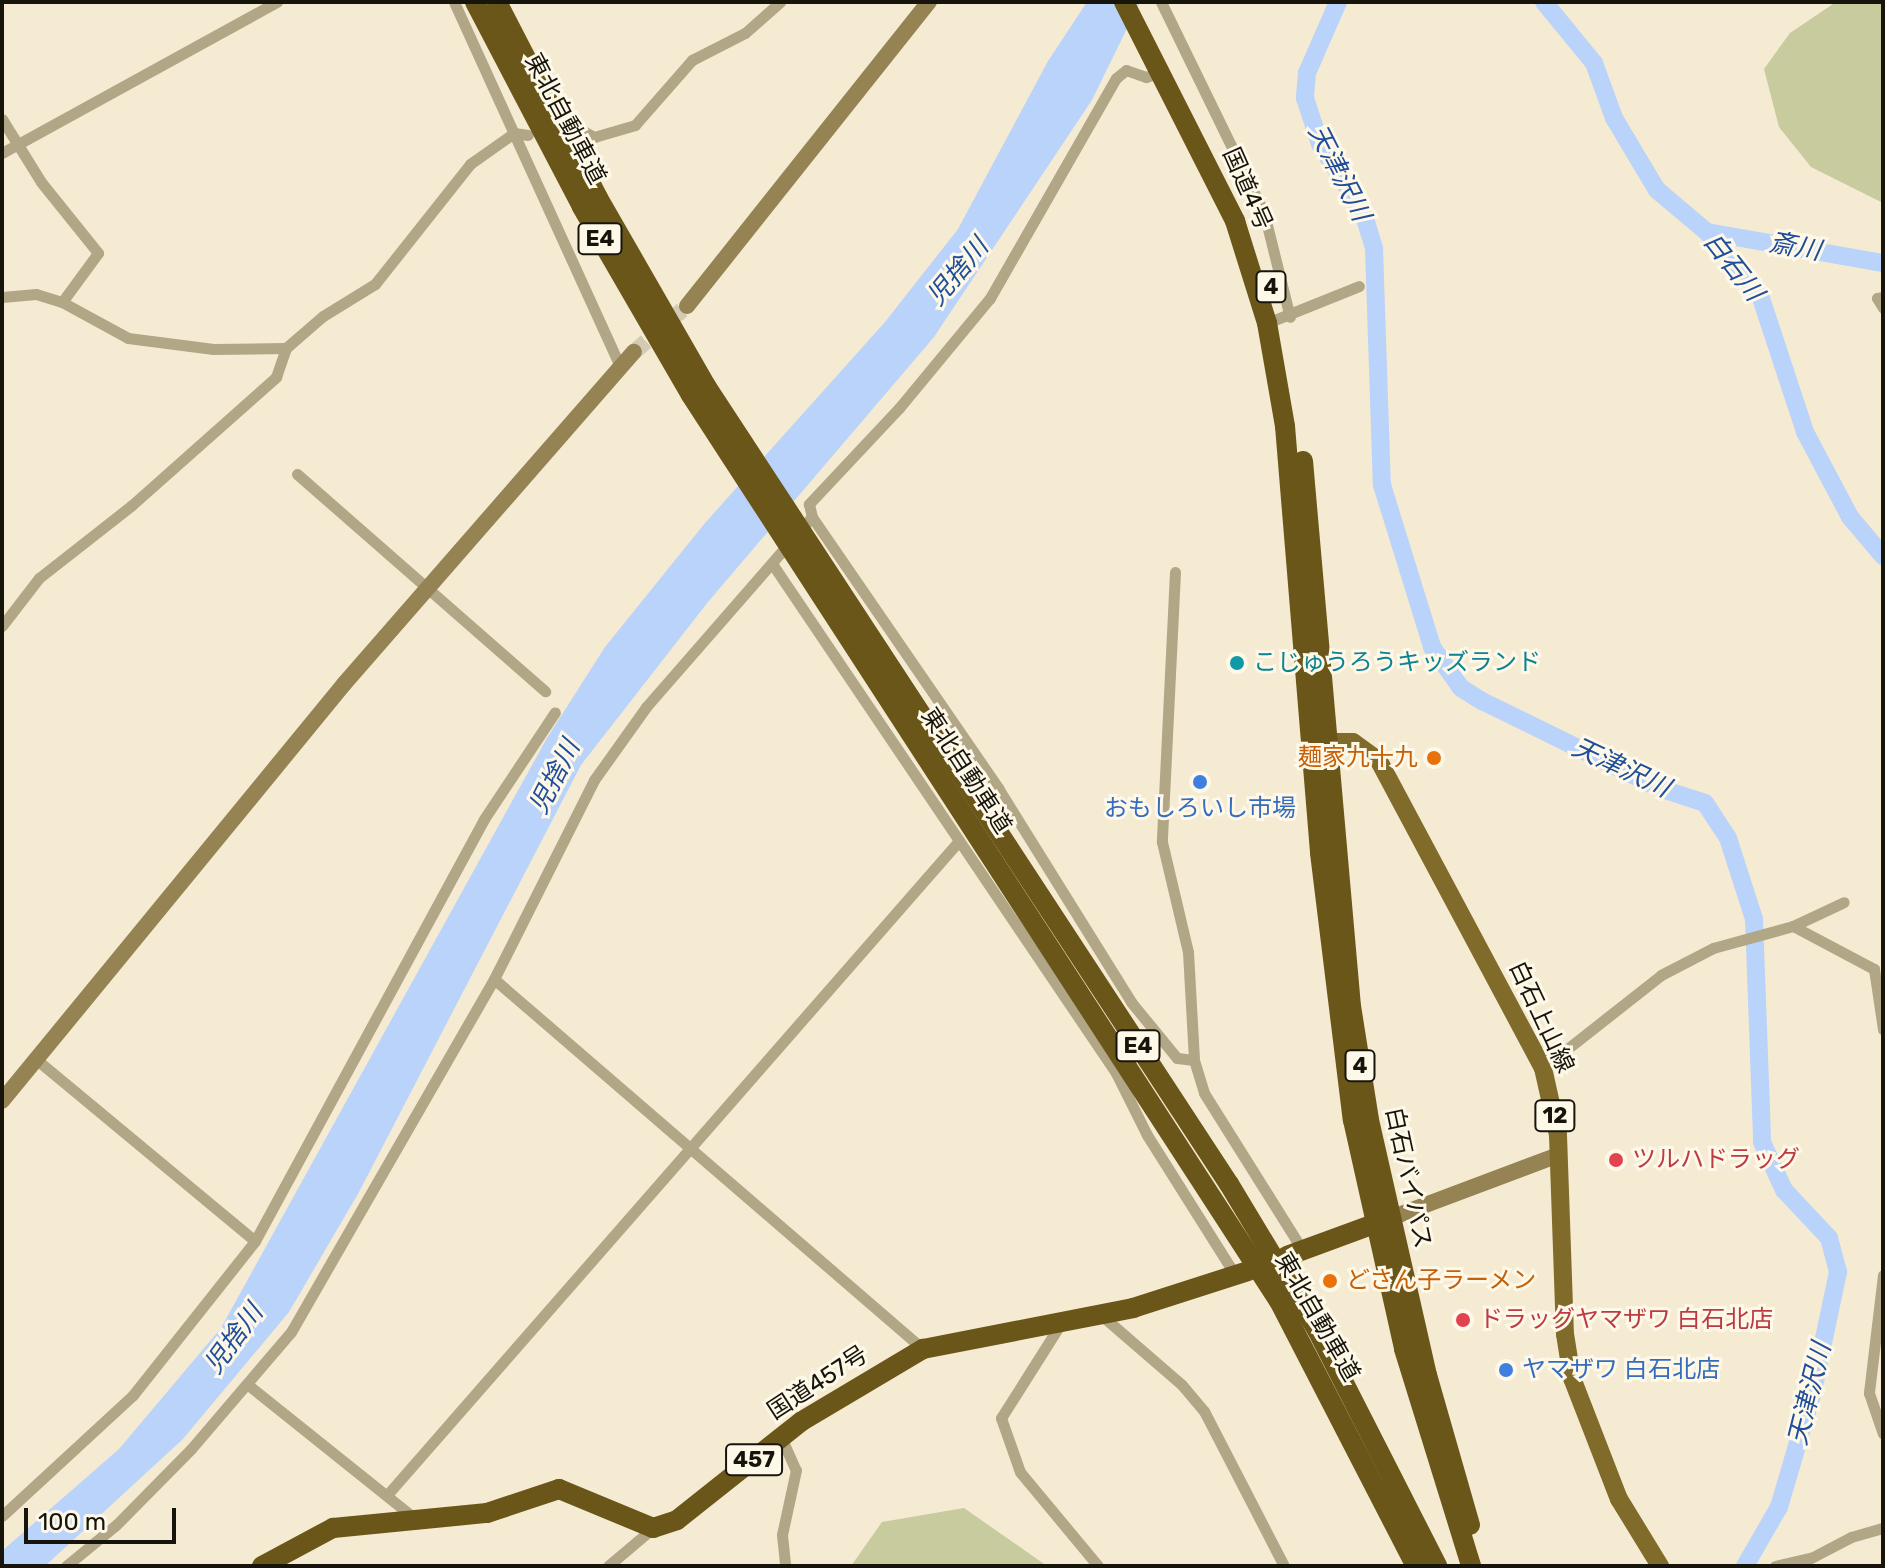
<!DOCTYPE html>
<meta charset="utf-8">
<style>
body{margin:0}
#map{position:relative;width:1885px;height:1568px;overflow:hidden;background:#f4ebd2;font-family:Rubik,"Noto Sans JP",sans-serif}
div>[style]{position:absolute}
.green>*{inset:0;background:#c7cb9d}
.water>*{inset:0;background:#bad3fa}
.river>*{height:18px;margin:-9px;padding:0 9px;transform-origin:9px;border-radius:9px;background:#bad3fa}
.secondary-tunnel>*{height:16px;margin-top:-8px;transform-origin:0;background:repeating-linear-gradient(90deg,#d3cbb4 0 16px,transparent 0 24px)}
.street>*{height:11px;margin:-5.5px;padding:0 5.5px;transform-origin:5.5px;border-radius:5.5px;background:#b1a686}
.secondary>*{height:16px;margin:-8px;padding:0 8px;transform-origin:8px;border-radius:8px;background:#958353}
.primary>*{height:18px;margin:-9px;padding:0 9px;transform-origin:9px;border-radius:9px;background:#806b2a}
.highway>*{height:20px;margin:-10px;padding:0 10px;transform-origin:10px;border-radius:10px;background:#6a5619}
.dots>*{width:22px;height:22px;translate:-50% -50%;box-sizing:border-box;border:4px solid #fef8e9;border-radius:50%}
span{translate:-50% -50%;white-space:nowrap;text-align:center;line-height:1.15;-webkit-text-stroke:6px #fef8e9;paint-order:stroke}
.shield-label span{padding:2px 6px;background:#fef8e9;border:2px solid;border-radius:6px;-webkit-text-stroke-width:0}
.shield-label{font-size:22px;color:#17140b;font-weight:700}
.street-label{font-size:24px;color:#17140b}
.culture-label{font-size:24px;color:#0d838f}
.left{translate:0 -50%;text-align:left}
.food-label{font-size:24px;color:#c56008}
.right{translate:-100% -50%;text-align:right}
.shop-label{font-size:24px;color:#366cbe}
.health-label{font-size:24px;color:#be3a42}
.water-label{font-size:26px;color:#204e99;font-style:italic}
.frame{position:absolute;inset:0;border:4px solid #17140b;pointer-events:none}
.scale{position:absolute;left:24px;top:1508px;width:152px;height:36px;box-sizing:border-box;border:4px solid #17140b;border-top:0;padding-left:10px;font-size:24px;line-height:28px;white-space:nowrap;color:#17140b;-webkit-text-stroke:6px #fef8e9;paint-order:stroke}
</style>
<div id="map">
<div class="green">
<div style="clip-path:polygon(1836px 2px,1883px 2px,1883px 203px,1811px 167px,1779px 127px,1764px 69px,1790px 33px)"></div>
<div style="clip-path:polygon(964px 1508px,1047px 1566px,851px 1566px,882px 1522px)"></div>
</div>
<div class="water">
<div style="clip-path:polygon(1087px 2px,1140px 2px,1092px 100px,934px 337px,708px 602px,581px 765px,359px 1192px,289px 1312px,183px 1439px,45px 1566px,2px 1566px,2px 1551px,119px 1449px,221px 1328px,547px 738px,605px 647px,705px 523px,885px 322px,958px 229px,1048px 61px)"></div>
</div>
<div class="river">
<div style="left:1338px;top:2px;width:77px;rotate:113.6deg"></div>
<div style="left:1307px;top:73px;width:25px;rotate:95deg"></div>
<div style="left:1305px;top:98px;width:48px;rotate:71.9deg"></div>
<div style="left:1320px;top:144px;width:80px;rotate:57.7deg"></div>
<div style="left:1363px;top:212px;width:38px;rotate:73deg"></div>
<div style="left:1374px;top:248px;width:237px;rotate:88.1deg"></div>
<div style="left:1382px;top:485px;width:170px;rotate:72.8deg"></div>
<div style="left:1432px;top:647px;width:50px;rotate:54.7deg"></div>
<div style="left:1461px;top:688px;width:25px;rotate:32deg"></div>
<div style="left:1482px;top:701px;width:200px;rotate:26.1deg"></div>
<div style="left:1662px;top:789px;width:45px;rotate:18deg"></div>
<div style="left:1705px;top:803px;width:42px;rotate:56.7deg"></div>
<div style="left:1728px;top:838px;width:85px;rotate:72.2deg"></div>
<div style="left:1754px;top:919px;width:223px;rotate:87.9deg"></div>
<div style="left:1762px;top:1142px;width:53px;rotate:65.4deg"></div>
<div style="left:1784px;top:1190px;width:66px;rotate:46.8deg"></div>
<div style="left:1829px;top:1238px;width:35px;rotate:75deg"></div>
<div style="left:1838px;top:1272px;width:122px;rotate:101.9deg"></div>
<div style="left:1813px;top:1391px;width:121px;rotate:106.3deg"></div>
<div style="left:1779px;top:1507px;width:68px;rotate:120deg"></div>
<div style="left:1544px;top:2px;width:79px;rotate:50.7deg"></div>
<div style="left:1594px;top:63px;width:59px;rotate:70deg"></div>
<div style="left:1614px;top:118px;width:84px;rotate:59.2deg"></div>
<div style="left:1657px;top:190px;width:65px;rotate:40deg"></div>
<div style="left:1707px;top:232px;width:82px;rotate:49.9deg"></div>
<div style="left:1760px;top:295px;width:144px;rotate:71.8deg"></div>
<div style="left:1805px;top:432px;width:96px;rotate:62.1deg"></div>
<div style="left:1850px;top:517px;width:51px;rotate:49.8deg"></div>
<div style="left:1707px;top:232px;width:179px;rotate:10deg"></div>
</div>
<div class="secondary-tunnel">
<div style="left:634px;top:352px;width:70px;rotate:-41deg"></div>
</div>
<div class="street">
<div style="left:454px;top:2px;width:402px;rotate:65.5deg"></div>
<div style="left:1161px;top:2px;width:235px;rotate:64deg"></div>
<div style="left:1264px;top:213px;width:107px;rotate:76deg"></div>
<div style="left:1160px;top:72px;width:15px;rotate:160deg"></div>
<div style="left:1146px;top:77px;width:21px;rotate:-161deg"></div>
<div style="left:1126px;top:70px;width:13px;rotate:141deg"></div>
<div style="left:1116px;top:78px;width:254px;rotate:119.8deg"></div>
<div style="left:990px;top:298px;width:143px;rotate:129.6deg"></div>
<div style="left:899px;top:408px;width:132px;rotate:133.2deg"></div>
<div style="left:809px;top:504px;width:13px;rotate:77deg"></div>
<div style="left:812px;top:517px;width:329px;rotate:55.5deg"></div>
<div style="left:998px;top:788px;width:252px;rotate:58.1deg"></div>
<div style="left:1131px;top:1002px;width:72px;rotate:50.6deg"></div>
<div style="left:1177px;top:1058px;width:17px;rotate:7deg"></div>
<div style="left:2px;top:119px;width:74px;rotate:58.2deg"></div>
<div style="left:41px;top:182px;width:91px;rotate:51.2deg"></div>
<div style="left:98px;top:253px;width:61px;rotate:126.3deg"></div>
<div style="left:574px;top:126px;width:23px;rotate:29deg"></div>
<div style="left:594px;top:137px;width:43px;rotate:-16.3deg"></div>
<div style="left:635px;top:125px;width:86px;rotate:-48.8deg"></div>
<div style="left:692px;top:60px;width:59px;rotate:-27deg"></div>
<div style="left:745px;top:33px;width:47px;rotate:-41.5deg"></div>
<div style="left:2px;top:153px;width:314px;rotate:-28.8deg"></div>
<div style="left:2px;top:297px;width:34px;rotate:-5deg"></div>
<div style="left:36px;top:294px;width:27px;rotate:17deg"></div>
<div style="left:62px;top:302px;width:75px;rotate:28.6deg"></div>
<div style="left:128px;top:338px;width:86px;rotate:7.4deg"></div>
<div style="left:213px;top:349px;width:73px;rotate:-0.8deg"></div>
<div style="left:1883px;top:297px;width:6px;rotate:171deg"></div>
<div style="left:1877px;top:298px;width:12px;rotate:59deg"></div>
<div style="left:1267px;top:323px;width:99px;rotate:-21.9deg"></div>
<div style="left:297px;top:474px;width:330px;rotate:41.2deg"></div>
<div style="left:773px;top:565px;width:613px;rotate:55.97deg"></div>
<div style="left:1116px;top:1073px;width:69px;rotate:63.4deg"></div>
<div style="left:1147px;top:1135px;width:165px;rotate:57.8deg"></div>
<div style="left:1175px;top:572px;width:270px;rotate:92.8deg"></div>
<div style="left:1162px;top:842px;width:113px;rotate:76.7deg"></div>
<div style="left:1188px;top:952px;width:108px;rotate:86.8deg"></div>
<div style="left:1194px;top:1060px;width:34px;rotate:73deg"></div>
<div style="left:1204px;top:1093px;width:186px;rotate:57.9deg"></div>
<div style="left:2px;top:626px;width:61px;rotate:-52.4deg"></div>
<div style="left:39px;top:578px;width:118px;rotate:-38.1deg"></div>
<div style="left:132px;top:505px;width:193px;rotate:-41.6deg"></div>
<div style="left:276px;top:377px;width:31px;rotate:-71deg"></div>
<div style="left:286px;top:348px;width:49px;rotate:-40.9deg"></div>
<div style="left:323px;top:316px;width:61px;rotate:-31.6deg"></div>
<div style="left:375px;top:284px;width:153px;rotate:-51.6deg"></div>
<div style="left:470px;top:164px;width:54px;rotate:-35.2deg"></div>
<div style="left:514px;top:133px;width:14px;rotate:8deg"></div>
<div style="left:1793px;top:926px;width:92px;rotate:28deg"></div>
<div style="left:1874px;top:969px;width:61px;rotate:81.5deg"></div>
<div style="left:494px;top:979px;width:567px;rotate:40.78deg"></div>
<div style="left:37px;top:1060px;width:283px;rotate:39.7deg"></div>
<div style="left:1543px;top:1068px;width:150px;rotate:-38.2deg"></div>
<div style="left:1661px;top:975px;width:59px;rotate:-27.4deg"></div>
<div style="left:1713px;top:948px;width:83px;rotate:-15.4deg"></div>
<div style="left:1793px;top:926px;width:56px;rotate:-25.2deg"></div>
<div style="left:1883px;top:1275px;width:119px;rotate:96.8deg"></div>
<div style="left:1869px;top:1393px;width:43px;rotate:71.1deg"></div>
<div style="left:1100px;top:1314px;width:108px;rotate:40.9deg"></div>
<div style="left:1182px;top:1385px;width:34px;rotate:50deg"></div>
<div style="left:1204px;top:1411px;width:174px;rotate:62.7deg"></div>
<div style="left:1063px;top:1320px;width:116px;rotate:122.3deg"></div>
<div style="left:1001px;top:1418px;width:57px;rotate:70.6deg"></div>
<div style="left:1020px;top:1472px;width:122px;rotate:50.3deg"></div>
<div style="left:247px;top:1384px;width:218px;rotate:38.7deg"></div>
<div style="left:781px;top:1437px;width:36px;rotate:66deg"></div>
<div style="left:796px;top:1470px;width:66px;rotate:102.2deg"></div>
<div style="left:782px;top:1535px;width:31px;rotate:84deg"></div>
<div style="left:387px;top:1495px;width:866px;rotate:-48.84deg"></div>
<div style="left:2px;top:1516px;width:178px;rotate:-42.7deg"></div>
<div style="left:133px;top:1395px;width:196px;rotate:-51.6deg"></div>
<div style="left:255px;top:1241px;width:480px;rotate:-61.5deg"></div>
<div style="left:484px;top:819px;width:128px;rotate:-56.4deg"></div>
<div style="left:66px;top:1566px;width:65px;rotate:-39.4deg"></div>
<div style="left:116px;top:1525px;width:107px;rotate:-45.4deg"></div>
<div style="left:191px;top:1449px;width:154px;rotate:-49.5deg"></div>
<div style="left:291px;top:1332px;width:407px;rotate:-60.1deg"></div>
<div style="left:494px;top:979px;width:223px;rotate:-63.3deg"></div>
<div style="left:594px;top:780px;width:90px;rotate:-54.5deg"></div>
<div style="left:646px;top:707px;width:252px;rotate:-48.9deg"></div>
<div style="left:608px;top:1566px;width:59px;rotate:-40.2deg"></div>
<div style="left:1775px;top:1566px;width:37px;rotate:-13deg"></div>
<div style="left:1811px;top:1558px;width:45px;rotate:-27.7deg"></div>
<div style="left:1851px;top:1537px;width:33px;rotate:-16deg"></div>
</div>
<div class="secondary">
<div style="left:687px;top:306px;width:389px;rotate:-51.5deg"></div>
<div style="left:2px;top:1101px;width:539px;rotate:-50.64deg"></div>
<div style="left:344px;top:684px;width:441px;rotate:-48.9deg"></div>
<div style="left:1388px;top:1219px;width:182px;rotate:-20.6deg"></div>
</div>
<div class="primary">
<div style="left:1314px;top:742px;width:39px"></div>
<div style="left:1353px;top:742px;width:32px;rotate:36deg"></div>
<div style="left:1379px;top:761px;width:348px;rotate:61.9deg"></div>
<div style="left:1543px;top:1068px;width:69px;rotate:77.4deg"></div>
<div style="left:1558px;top:1135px;width:199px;rotate:88deg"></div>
<div style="left:1565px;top:1334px;width:45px;rotate:81deg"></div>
<div style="left:1572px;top:1378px;width:130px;rotate:68.8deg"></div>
<div style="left:1619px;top:1499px;width:79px;rotate:58.5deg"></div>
</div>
<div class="highway">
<div style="left:475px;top:2px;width:231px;rotate:62.4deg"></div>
<div style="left:582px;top:207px;width:217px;rotate:59.9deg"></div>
<div style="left:691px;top:395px;width:1080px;rotate:57.02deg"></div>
<div style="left:1279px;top:1301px;width:298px;rotate:62.7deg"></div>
<div style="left:497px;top:2px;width:220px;rotate:62.7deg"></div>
<div style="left:598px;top:198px;width:217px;rotate:60.1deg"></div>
<div style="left:706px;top:386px;width:954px;rotate:56.76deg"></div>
<div style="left:1229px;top:1184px;width:170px;rotate:58.9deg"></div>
<div style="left:1317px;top:1330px;width:265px;rotate:63deg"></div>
<div style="left:1124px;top:2px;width:246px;rotate:63.1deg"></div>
<div style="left:1235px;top:221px;width:107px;rotate:72.6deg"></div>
<div style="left:1267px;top:323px;width:105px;rotate:80.1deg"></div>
<div style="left:1285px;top:426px;width:428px;rotate:85.3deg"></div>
<div style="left:1320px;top:853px;width:269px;rotate:83deg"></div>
<div style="left:1353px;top:1120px;width:235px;rotate:77.4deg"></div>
<div style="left:1404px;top:1349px;width:227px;rotate:72.8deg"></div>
<div style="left:1303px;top:461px;width:547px;rotate:84.97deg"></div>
<div style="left:1351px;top:1006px;width:115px;rotate:81deg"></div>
<div style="left:1369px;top:1120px;width:262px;rotate:77.2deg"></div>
<div style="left:1427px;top:1375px;width:156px;rotate:74deg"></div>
<div style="left:1287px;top:1256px;width:104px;rotate:-20.2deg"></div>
<div style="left:262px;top:1566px;width:81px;rotate:-28.2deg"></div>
<div style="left:333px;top:1528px;width:155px;rotate:-5.6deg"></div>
<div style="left:487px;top:1513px;width:76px;rotate:-18.4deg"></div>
<div style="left:559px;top:1489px;width:102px;rotate:22.5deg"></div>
<div style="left:653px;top:1528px;width:25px;rotate:-18deg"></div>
<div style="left:677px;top:1520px;width:159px;rotate:-38.4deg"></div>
<div style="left:802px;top:1421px;width:141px;rotate:-30.8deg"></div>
<div style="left:923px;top:1349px;width:214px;rotate:-11deg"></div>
<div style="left:1133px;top:1308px;width:121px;rotate:-17.8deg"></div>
</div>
<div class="dots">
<div style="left:1237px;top:663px;background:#0f9aa8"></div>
<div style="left:1434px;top:758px;background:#e8710a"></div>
<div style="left:1200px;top:782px;background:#3f7fe0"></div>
<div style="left:1616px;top:1160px;background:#e0444e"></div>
<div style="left:1330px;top:1281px;background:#e8710a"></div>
<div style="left:1463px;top:1320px;background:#e0444e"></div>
<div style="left:1506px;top:1370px;background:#3f7fe0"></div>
</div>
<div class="shield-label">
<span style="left:600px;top:239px">E4</span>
<span style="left:1271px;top:287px">4</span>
<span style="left:1138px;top:1046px">E4</span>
<span style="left:1360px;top:1066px">4</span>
<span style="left:1555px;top:1116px">12</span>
<span style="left:754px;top:1460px">457</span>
</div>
<div class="street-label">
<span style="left:565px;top:119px;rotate:62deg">東北自動車道</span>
<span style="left:1247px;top:189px;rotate:66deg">国道4号</span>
<span style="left:966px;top:771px;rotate:57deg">東北自動車道</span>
<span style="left:1541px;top:1017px;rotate:65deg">白石上山線</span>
<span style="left:1408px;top:1178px;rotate:78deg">白石バイパス</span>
<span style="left:1317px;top:1317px;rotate:60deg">東北自動車道</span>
<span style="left:818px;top:1383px;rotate:-33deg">国道457号</span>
</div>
<div class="culture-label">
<span class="left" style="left:1253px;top:663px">こじゅうろうキッズランド</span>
</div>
<div class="food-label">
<span class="right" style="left:1418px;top:758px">麺家九十九</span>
<span class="left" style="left:1346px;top:1281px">どさん子ラーメン</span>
</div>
<div class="shop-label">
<span style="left:1200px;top:809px">おもしろいし市場</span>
<span class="left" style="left:1522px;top:1370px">ヤマザワ 白石北店</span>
</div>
<div class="health-label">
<span class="left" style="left:1632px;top:1160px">ツルハドラッグ</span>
<span class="left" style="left:1479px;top:1320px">ドラッグヤマザワ 白石北店</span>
</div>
<div class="water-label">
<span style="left:1339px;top:173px;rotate:63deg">天津沢川</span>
<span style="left:1795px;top:247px;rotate:10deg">斎川</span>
<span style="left:1733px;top:267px;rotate:52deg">白石川</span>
<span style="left:958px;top:272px;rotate:-50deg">児捨川</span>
<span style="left:1621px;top:768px;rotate:25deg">天津沢川</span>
<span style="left:555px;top:777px;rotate:-63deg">児捨川</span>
<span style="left:234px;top:1339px;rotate:-54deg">児捨川</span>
<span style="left:1810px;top:1394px;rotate:-76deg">天津沢川</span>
</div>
<div class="frame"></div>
<div class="scale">100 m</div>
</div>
